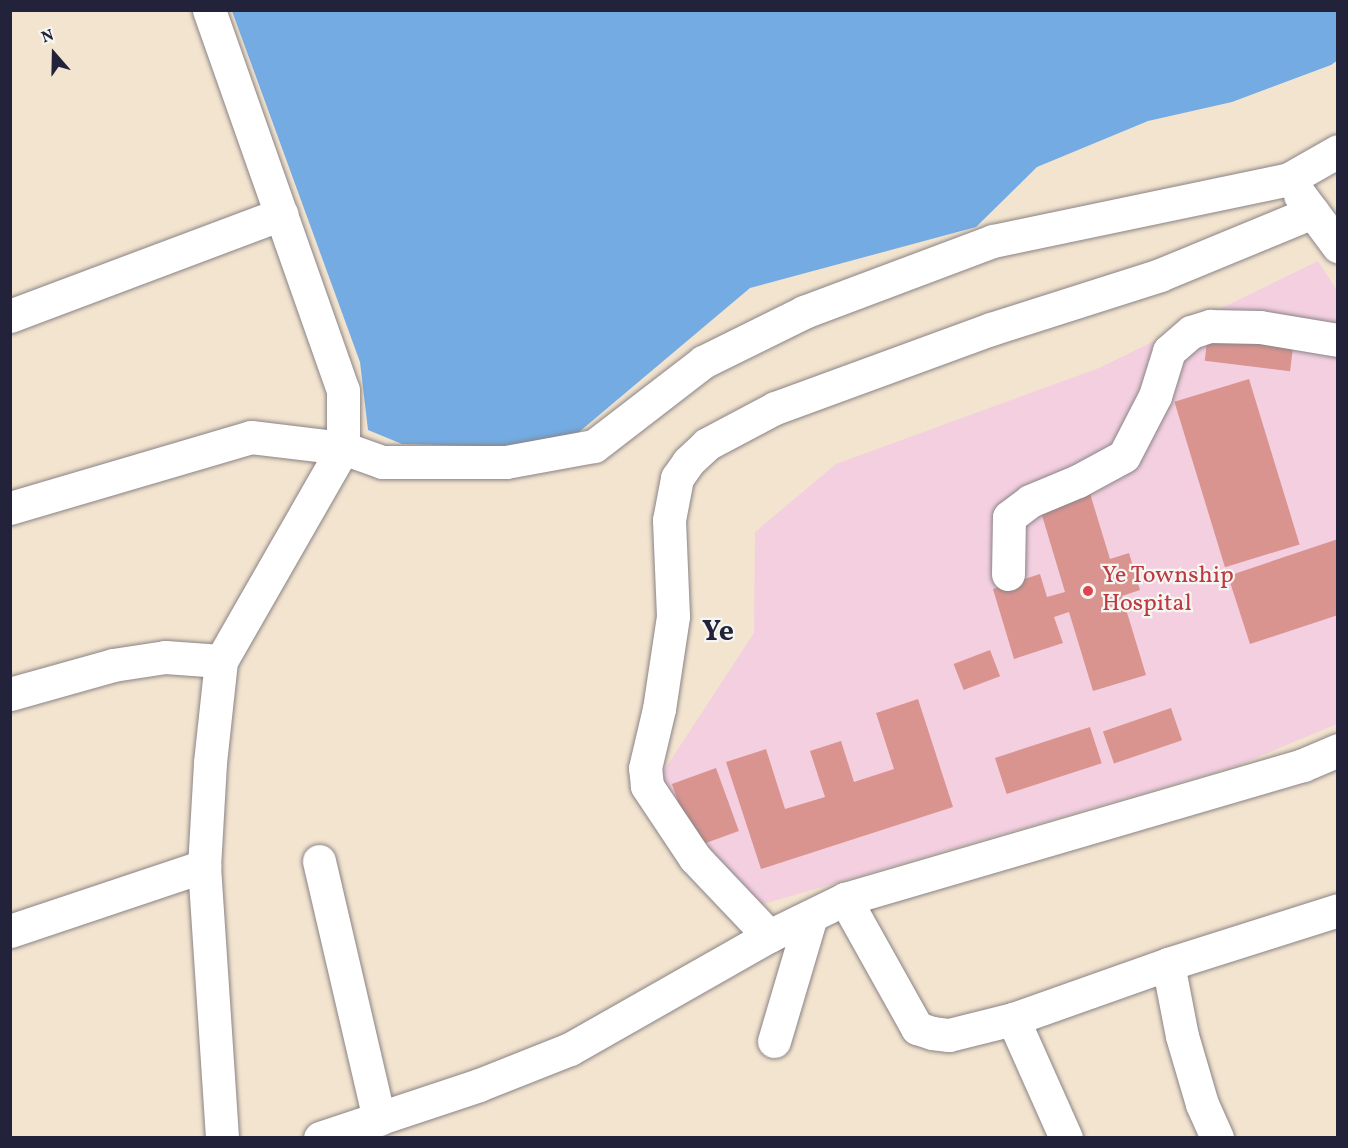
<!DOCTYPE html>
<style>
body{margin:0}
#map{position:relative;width:1348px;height:1148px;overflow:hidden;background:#f3e4cf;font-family:Vollkorn,serif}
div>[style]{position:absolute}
.built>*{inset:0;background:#f3cfe0}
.water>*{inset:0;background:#73abe2}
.building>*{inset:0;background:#da9490;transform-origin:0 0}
.roads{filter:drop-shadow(0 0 2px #8a8385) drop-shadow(0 0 2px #8a8385)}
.minor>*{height:33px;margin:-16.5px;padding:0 16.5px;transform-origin:16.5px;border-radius:16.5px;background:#fff}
.dots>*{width:16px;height:16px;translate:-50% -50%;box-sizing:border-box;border:3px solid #f6f6f2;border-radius:50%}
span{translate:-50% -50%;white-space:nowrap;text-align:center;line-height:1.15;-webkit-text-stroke:4.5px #f6f6f2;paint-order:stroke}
.health-label{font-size:24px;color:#be3a42}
.left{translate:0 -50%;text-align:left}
.district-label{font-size:30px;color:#22223b;font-weight:700}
.frame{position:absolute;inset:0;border:12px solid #22223b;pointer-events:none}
.north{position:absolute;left:24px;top:24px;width:60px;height:60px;-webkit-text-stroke:4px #f6f6f2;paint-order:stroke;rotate:340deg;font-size:16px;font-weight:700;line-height:24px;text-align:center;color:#22223b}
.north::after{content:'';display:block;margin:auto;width:21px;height:27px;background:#22223b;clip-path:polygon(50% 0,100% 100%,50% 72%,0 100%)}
</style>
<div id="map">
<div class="built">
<div style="clip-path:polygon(1318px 261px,1338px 292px,1337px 724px,1239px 765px,760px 905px,689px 845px,659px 778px,754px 633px,755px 532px,836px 464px,1099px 368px)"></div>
</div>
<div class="water">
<div style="clip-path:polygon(1337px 10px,1338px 60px,1331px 65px,1232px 102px,1148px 121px,1037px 167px,976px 227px,750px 288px,560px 448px,402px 444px,368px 430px,360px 362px,232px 11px)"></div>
</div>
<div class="building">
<div style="left:1208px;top:334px;width:86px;height:27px;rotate:7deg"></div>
<div style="left:1249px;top:379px;width:173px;height:78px;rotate:73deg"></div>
<div style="clip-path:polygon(1088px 487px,1110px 559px,1129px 553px,1140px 590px,1122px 596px,1146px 675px,1093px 691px,1069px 612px,1054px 617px,1063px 643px,1014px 659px,993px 589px,1040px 574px,1047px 597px,1065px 592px,1038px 502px)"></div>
<div style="clip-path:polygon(1338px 539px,1338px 615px,1250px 644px,1228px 576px)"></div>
<div style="left:990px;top:650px;width:28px;height:39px;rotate:69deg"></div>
<div style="clip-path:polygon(918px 699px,953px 807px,761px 869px,726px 762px,766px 749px,785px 809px,825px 797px,810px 751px,841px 741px,854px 782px,894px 769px,876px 713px)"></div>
<div style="left:1171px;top:708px;width:34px;height:72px;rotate:71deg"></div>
<div style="left:1090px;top:727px;width:38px;height:100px;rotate:72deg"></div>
<div style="left:716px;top:768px;width:67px;height:47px;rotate:70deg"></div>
</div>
<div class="roads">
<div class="minor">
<div style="left:209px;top:10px;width:403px;rotate:70.6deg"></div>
<div style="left:343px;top:390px;width:58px;rotate:90deg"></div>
<div style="left:343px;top:448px;width:245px;rotate:119.8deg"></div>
<div style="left:221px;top:661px;width:103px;rotate:96.2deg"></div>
<div style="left:210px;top:763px;width:103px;rotate:93.3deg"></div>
<div style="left:204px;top:866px;width:272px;rotate:86.2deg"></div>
<div style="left:1300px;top:195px;width:64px;rotate:53.3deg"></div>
<div style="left:10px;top:316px;width:290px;rotate:-20.6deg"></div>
<div style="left:10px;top:508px;width:251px;rotate:-16.4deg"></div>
<div style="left:251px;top:437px;width:93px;rotate:6.8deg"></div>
<div style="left:343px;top:448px;width:41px;rotate:19.7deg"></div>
<div style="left:382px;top:462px;width:124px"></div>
<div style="left:506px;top:462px;width:89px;rotate:-10.3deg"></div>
<div style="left:594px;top:446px;width:138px;rotate:-37.6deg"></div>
<div style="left:703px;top:362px;width:113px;rotate:-26.3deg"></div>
<div style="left:804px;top:312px;width:202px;rotate:-20.6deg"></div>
<div style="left:993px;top:241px;width:302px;rotate:-11.8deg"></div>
<div style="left:1289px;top:179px;width:56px;rotate:-29.7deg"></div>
<div style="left:1008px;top:574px;width:57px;rotate:-89deg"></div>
<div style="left:1009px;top:517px;width:26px;rotate:-37deg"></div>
<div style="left:1030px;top:501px;width:52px;rotate:-22.6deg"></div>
<div style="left:1078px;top:481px;width:52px;rotate:-28.5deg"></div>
<div style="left:1124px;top:456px;width:68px;rotate:-62.7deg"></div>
<div style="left:1155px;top:396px;width:47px;rotate:-72.7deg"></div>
<div style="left:1169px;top:351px;width:29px;rotate:-41deg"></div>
<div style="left:1191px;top:332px;width:20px;rotate:-18deg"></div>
<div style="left:1210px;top:326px;width:50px;rotate:1.1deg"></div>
<div style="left:1260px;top:327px;width:79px;rotate:9.5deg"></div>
<div style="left:10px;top:694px;width:107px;rotate:-15.7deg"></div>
<div style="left:113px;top:665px;width:53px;rotate:-8.7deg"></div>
<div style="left:165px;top:657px;width:56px;rotate:4.1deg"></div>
<div style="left:319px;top:861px;width:265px;rotate:76.9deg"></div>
<div style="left:845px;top:899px;width:148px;rotate:60.8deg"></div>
<div style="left:917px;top:1028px;width:16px;rotate:18deg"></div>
<div style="left:932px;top:1033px;width:17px;rotate:7deg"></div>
<div style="left:949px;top:1035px;width:66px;rotate:-14deg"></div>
<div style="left:1013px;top:1019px;width:164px;rotate:-19.5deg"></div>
<div style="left:1168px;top:964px;width:178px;rotate:-17.6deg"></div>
<div style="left:10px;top:931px;width:205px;rotate:-18.5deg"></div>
<div style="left:769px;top:936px;width:108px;rotate:-133.5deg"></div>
<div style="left:695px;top:858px;width:87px;rotate:-123.7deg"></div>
<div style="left:647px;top:786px;width:18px;rotate:-96deg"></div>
<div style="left:645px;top:768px;width:61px;rotate:-76.7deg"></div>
<div style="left:659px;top:709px;width:94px;rotate:-81.4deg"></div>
<div style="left:673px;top:616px;width:96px;rotate:-92.4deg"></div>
<div style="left:669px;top:520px;width:43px;rotate:-79.2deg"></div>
<div style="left:677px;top:478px;width:19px;rotate:-55deg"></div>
<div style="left:688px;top:462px;width:26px;rotate:-43deg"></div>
<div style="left:707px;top:444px;width:77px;rotate:-27.9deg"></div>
<div style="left:775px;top:408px;width:230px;rotate:-20.1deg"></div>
<div style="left:991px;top:329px;width:177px;rotate:-17.7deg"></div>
<div style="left:1160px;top:275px;width:165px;rotate:-22.4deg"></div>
<div style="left:1168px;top:964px;width:73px;rotate:79deg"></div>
<div style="left:1182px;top:1036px;width:71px;rotate:73.6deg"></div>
<div style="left:1202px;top:1104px;width:37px;rotate:66deg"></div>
<div style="left:1013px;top:1019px;width:130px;rotate:66deg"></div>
<div style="left:774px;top:1041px;width:130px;rotate:-73.5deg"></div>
<div style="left:320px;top:1138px;width:168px;rotate:-18.4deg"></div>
<div style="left:479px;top:1085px;width:98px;rotate:-21.6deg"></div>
<div style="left:570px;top:1049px;width:229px;rotate:-29.6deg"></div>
<div style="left:769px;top:936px;width:85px;rotate:-26deg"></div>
<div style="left:845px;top:899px;width:477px;rotate:-16.3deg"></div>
<div style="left:1303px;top:765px;width:38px;rotate:-23deg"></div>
</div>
</div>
<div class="dots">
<div style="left:1088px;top:591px;background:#e0444e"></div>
</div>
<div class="health-label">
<span class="left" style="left:1102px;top:591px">Ye Township<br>Hospital</span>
</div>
<div class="district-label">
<span style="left:718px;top:632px">Ye</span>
</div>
<div class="frame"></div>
<div class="north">N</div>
</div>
